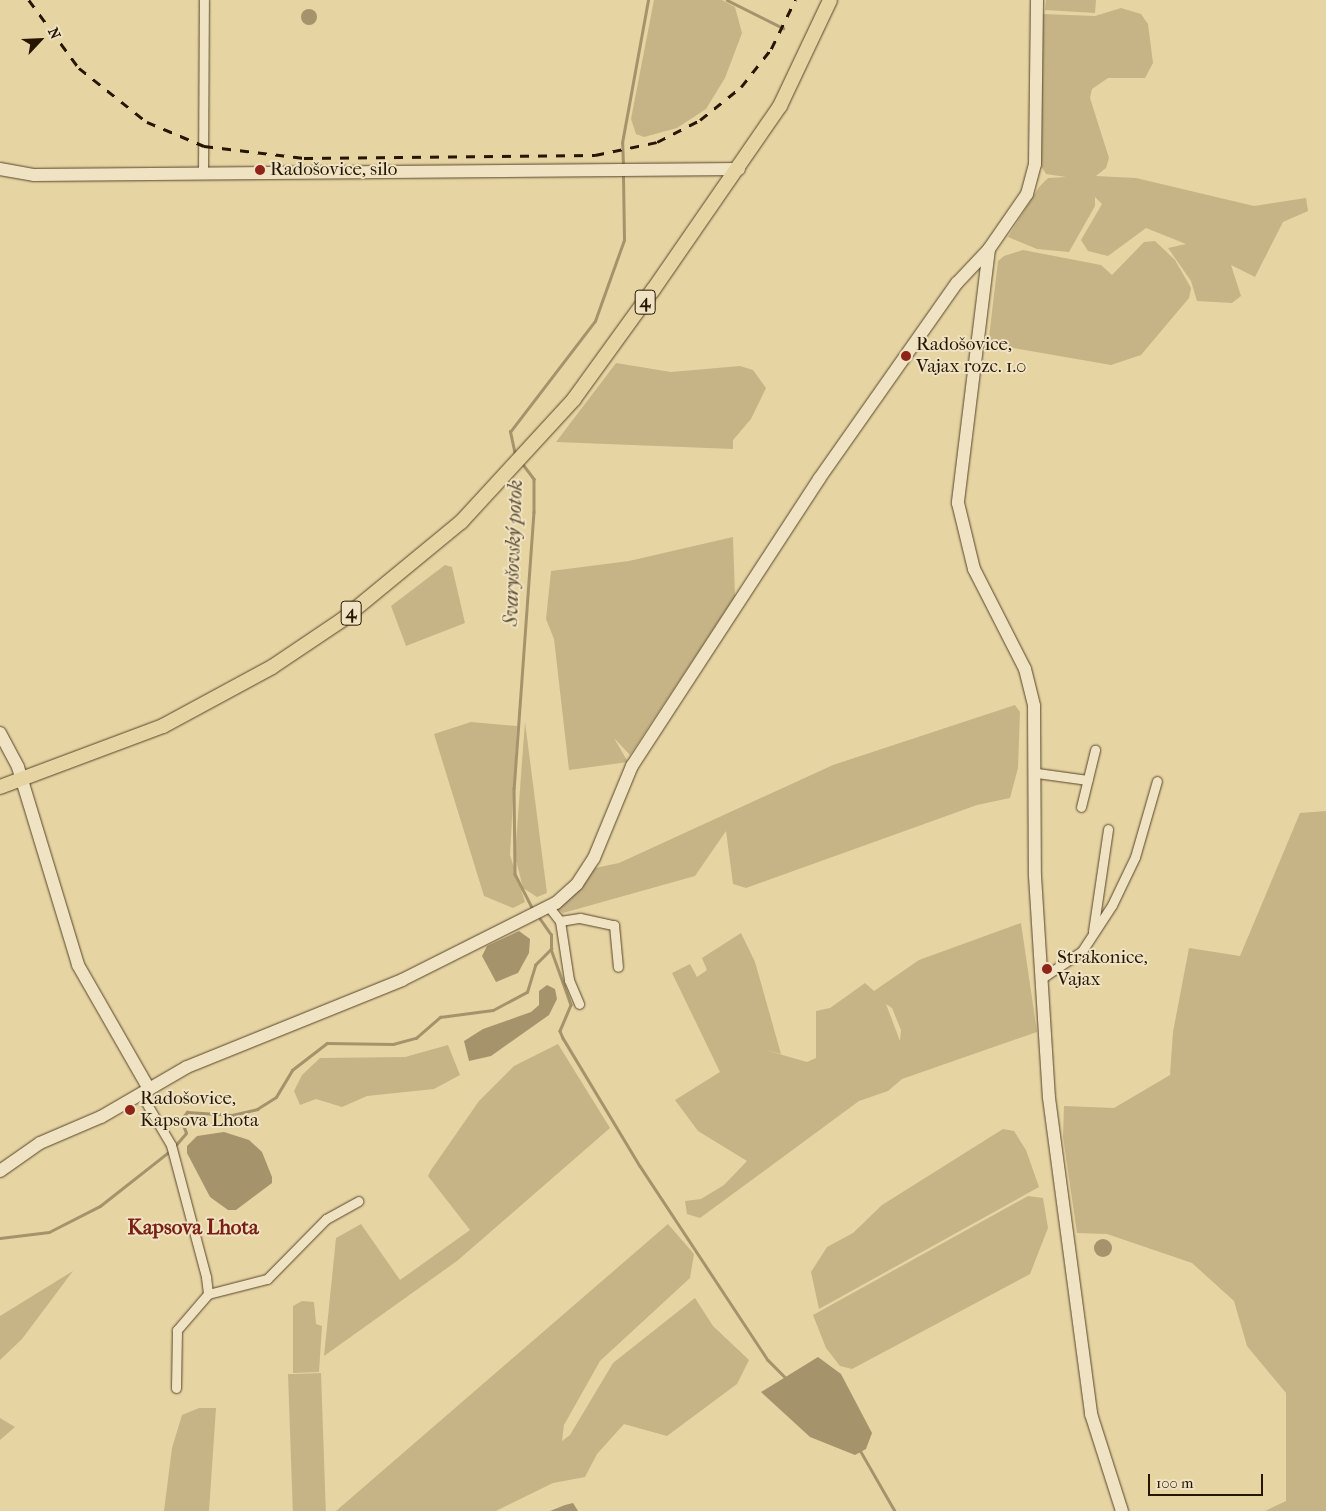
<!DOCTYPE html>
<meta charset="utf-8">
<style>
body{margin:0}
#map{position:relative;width:1326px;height:1511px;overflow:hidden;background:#e7d4a3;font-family:"IM FELL French Canon",serif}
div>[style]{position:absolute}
.green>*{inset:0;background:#c6b487;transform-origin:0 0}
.water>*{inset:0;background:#a5936c}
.round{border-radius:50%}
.stream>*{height:2.5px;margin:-1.25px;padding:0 1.25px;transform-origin:1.25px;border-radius:1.25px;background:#a5936c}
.roads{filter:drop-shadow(0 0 1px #564529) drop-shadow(0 0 1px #564529)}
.street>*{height:9px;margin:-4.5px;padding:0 4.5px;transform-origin:4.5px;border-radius:4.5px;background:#efe3c3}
.secondary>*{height:12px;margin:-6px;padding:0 6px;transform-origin:6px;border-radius:6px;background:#efe3c3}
.primary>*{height:14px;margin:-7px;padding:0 7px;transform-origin:7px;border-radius:7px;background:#e7d4a3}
.rail>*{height:2.5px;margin-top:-1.25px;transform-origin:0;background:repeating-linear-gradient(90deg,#261500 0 9px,transparent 0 18px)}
.dots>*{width:14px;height:14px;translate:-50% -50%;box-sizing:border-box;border:2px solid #efe3c3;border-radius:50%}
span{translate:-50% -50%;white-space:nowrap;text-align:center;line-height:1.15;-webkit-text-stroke:4px #efe3c3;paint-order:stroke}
.shield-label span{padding:1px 4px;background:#efe3c3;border:1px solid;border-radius:4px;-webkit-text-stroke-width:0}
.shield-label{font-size:18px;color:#261500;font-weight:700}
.poi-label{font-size:19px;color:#261500}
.left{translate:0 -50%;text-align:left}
.water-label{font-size:20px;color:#59472b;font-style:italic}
.quarter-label{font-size:21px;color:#7a1f14;font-weight:700}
.north{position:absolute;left:15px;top:15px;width:50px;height:50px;-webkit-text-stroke:4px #efe3c3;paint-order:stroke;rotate:65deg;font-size:14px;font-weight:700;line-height:20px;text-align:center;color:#261500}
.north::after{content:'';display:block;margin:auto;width:18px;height:22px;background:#261500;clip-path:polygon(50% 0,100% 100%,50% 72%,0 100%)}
.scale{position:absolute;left:1148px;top:1474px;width:115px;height:22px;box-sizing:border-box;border:2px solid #261500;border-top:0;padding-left:6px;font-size:15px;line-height:18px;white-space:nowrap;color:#261500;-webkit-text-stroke:4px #efe3c3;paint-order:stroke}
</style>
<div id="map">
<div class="green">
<div style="clip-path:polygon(654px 0,722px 0,735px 7px,742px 33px,725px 78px,706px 109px,677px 128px,644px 137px,636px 134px,631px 119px)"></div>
<div style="clip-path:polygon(1046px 0,1096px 0,1095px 13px,1045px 10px)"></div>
<div style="clip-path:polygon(1121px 8px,1141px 14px,1148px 24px,1153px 63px,1145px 78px,1108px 78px,1092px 89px,1090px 98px,1109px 158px,1106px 168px,1096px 176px,1136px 178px,1254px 206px,1306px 198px,1308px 211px,1283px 222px,1255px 277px,1231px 265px,1241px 296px,1232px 303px,1197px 301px,1191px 281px,1168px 248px,1186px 244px,1146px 228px,1108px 256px,1088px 251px,1081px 240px,1102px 204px,1095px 197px,1095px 206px,1069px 252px,1037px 249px,1008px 237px,1039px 187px,1048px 178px,1066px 177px,1046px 174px,1041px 166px,1043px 14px,1095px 16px)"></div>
<div style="clip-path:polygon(1155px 241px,1175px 260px,1191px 288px,1189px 298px,1141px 355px,1111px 365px,996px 345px,989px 337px,998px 261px,1004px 256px,1023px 250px,1101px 265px,1112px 275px,1144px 242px)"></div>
<div style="clip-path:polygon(616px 363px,671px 372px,740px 366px,753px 370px,766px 388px,751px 419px,733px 440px,733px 449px,556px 442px)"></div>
<div style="clip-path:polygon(733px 537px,735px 596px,630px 755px,614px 738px,628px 762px,569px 770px,554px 639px,546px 619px,551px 571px,629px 561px)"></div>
<div style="clip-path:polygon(445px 565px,452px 567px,465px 623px,406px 646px,391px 606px)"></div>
<div style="clip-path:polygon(1015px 705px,1020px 712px,1018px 768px,1010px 798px,977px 805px,746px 888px,733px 884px,726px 831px,695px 876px,563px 913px,556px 908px,595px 868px,619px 863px,833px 765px)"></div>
<div style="clip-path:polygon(471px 722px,517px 726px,510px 855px,525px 902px,513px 908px,484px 896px,434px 734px)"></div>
<div style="clip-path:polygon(525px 722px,547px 893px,537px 897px,523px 888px,515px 856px)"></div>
<div style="clip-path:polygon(1326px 811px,1326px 1511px,1265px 1511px,1286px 1501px,1286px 1393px,1247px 1346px,1234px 1301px,1192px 1263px,1107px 1234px,1077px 1233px,1063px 1137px,1064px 1106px,1114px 1108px,1170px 1075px,1173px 1032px,1189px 948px,1240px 956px,1300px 813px)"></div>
<div style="clip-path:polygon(evenodd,1021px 923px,1037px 1032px,902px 1079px,888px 1091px,859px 1101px,700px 1218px,687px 1214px,685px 1201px,701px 1199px,724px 1185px,747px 1161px,698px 1131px,675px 1100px,720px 1072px,672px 973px,690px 964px,697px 977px,707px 970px,702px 958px,741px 933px,755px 962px,781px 1054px,765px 1050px,807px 1062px,816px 1058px,816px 1011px,830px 1008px,865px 983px,874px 991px,919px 960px,1021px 923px,886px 1004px,892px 1008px,901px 1030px,900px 1041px,886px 1004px)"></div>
<div style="clip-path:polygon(558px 1044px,610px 1128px,457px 1261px,324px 1356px,336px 1238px,361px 1224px,400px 1280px,470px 1230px,428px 1176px,431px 1170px,479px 1101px,514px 1066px)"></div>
<div style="clip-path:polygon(448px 1045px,460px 1075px,434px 1089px,367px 1096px,342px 1107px,316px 1099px,300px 1105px,294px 1091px,302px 1075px,320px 1058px,405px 1057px)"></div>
<div style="clip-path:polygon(1003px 1129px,1014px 1131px,1026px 1150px,1039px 1187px,819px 1309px,811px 1272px,827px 1247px,853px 1233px,882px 1205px)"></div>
<div style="clip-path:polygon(1028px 1196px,1043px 1198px,1048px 1228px,1030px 1274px,852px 1369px,840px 1366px,826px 1348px,813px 1315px)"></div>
<div style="clip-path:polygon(668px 1224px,694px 1254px,690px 1278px,600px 1361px,564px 1425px,562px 1441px,570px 1435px,613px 1363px,695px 1298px,713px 1326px,749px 1360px,737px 1384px,667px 1436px,624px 1424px,597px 1454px,585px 1477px,553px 1483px,496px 1511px,336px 1511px)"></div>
<div style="clip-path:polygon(73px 1271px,22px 1339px,0 1360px,0 1316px)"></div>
<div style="clip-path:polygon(302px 1301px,314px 1302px,316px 1324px,322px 1326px,319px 1372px,293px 1373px,293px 1306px)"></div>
<div style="left:321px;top:1373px;width:138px;height:33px;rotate:88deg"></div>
<div style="clip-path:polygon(199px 1408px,216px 1408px,209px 1511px,164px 1511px,172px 1448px,182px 1415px)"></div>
<div style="clip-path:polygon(0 1418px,15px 1427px,0 1440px)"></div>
</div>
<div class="water">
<div class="round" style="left:301px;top:9px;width:16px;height:16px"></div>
<div style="clip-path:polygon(519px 931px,530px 939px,529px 953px,518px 973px,496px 982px,482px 956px,487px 946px)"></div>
<div style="clip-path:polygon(547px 985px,555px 989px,557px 999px,549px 1015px,491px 1056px,469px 1061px,464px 1041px,483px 1029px,531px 1012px,539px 1005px,539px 991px)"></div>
<div style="clip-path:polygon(224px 1132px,249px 1140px,262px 1152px,272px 1177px,272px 1183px,236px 1210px,228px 1210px,210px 1197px,187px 1153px,187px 1146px,197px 1136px)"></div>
<div class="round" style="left:1094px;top:1239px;width:18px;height:18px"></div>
<div style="clip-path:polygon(818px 1357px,841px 1374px,872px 1433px,866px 1449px,855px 1455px,810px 1437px,761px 1392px)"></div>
<div style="clip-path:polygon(573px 1503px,578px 1511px,550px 1511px,565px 1505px)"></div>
</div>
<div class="stream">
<div style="left:727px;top:0;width:63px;rotate:26.6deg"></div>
<div style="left:623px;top:166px;width:23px;rotate:-92deg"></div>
<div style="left:622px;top:143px;width:145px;rotate:-79.7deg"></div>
<div style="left:515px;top:455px;width:24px;rotate:-102deg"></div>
<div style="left:510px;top:432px;width:140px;rotate:-52.6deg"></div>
<div style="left:595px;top:321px;width:86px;rotate:-70.3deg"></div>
<div style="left:624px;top:240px;width:66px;rotate:-90.9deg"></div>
<div style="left:522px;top:463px;width:20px;rotate:53deg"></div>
<div style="left:534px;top:479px;width:33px;rotate:90deg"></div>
<div style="left:534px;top:512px;width:277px;rotate:94.1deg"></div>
<div style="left:514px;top:788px;width:86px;rotate:89.3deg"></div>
<div style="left:515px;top:874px;width:37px;rotate:63deg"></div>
<div style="left:551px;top:949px;width:59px;rotate:70.3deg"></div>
<div style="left:571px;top:1005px;width:28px;rotate:113deg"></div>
<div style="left:560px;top:1031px;width:8px;rotate:67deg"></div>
<div style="left:563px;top:1038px;width:149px;rotate:59deg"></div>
<div style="left:640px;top:1166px;width:232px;rotate:56.6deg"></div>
<div style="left:768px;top:1360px;width:25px;rotate:45deg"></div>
<div style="left:174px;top:1147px;width:18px;rotate:-49deg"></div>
<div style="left:186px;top:1133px;width:14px;rotate:-111deg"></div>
<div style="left:181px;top:1120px;width:10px;rotate:-53deg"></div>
<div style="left:187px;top:1112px;width:45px;rotate:3.8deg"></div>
<div style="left:232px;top:1115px;width:26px;rotate:-13deg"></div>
<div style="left:257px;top:1109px;width:22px;rotate:-32deg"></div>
<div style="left:276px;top:1097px;width:31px;rotate:-59deg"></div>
<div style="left:292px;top:1070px;width:44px;rotate:-37.6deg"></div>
<div style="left:327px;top:1043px;width:66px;rotate:0.9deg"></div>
<div style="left:393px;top:1044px;width:24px;rotate:-15deg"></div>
<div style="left:416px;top:1038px;width:32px;rotate:-41deg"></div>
<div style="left:440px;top:1017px;width:53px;rotate:-7.5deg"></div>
<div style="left:493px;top:1010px;width:38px;rotate:-28deg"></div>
<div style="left:527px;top:992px;width:28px;rotate:-73deg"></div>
<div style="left:535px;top:965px;width:23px;rotate:-45deg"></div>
<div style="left:551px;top:949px;width:14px;rotate:-90deg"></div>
<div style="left:551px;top:935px;width:19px;rotate:-125deg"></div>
<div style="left:0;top:1238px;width:49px;rotate:-7deg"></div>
<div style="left:49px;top:1232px;width:57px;rotate:-27deg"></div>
<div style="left:100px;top:1206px;width:89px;rotate:-38.2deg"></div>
<div style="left:860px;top:1450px;width:70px;rotate:60.2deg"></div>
</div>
<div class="roads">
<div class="street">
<div style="left:203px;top:174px;width:174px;rotate:-89.7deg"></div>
<div style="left:1037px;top:773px;width:51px;rotate:7.8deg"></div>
<div style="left:1081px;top:807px;width:59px;rotate:-76.2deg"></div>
<div style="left:549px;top:907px;width:18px;rotate:52deg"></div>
<div style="left:560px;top:921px;width:60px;rotate:81.3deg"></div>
<div style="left:569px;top:980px;width:26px;rotate:67deg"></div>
<div style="left:560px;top:921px;width:20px;rotate:-9deg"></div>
<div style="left:580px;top:918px;width:35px;rotate:12deg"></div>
<div style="left:614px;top:925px;width:42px;rotate:84.6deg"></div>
<div style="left:1093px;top:931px;width:103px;rotate:-81.6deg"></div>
<div style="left:1042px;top:978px;width:48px;rotate:-34deg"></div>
<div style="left:1082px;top:951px;width:55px;rotate:-56.9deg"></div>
<div style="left:1112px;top:905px;width:53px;rotate:-64.4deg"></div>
<div style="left:1135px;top:857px;width:79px;rotate:-73.9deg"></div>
<div style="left:141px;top:1094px;width:59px;rotate:59.5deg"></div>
<div style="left:171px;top:1145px;width:137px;rotate:75.1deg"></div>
<div style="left:206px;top:1277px;width:17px;rotate:83deg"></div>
<div style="left:208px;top:1294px;width:48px;rotate:130.7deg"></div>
<div style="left:177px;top:1330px;width:58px;rotate:91deg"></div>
<div style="left:208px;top:1294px;width:61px;rotate:-14.3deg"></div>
<div style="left:267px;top:1279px;width:84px;rotate:-45.5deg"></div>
<div style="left:326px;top:1219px;width:37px;rotate:-29deg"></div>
</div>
<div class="secondary">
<div style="left:0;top:169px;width:35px;rotate:10deg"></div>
<div style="left:34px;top:175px;width:705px;rotate:-0.49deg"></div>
<div style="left:989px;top:249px;width:256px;rotate:97deg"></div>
<div style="left:958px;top:503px;width:68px;rotate:76.4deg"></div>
<div style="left:974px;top:569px;width:112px;rotate:63deg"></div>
<div style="left:1025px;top:669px;width:38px;rotate:76deg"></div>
<div style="left:1034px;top:706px;width:170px;rotate:89.7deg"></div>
<div style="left:1035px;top:876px;width:222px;rotate:86.4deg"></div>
<div style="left:1049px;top:1098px;width:319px;rotate:82.4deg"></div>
<div style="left:1091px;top:1414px;width:102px;rotate:72.3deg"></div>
<div style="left:0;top:733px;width:38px;rotate:62deg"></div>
<div style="left:18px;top:767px;width:207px;rotate:73.1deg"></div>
<div style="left:78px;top:965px;width:143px;rotate:60.2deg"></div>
<div style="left:0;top:1171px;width:49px;rotate:-35deg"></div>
<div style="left:40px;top:1143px;width:66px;rotate:-23.1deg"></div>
<div style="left:101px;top:1117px;width:99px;rotate:-30.2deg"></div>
<div style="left:187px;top:1067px;width:232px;rotate:-22deg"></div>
<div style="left:402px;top:980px;width:172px;rotate:-26.6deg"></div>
<div style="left:556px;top:903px;width:28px;rotate:-42deg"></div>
<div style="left:577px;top:884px;width:31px;rotate:-57deg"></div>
<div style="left:594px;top:858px;width:100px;rotate:-67.6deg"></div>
<div style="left:632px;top:766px;width:343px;rotate:-56.9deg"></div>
<div style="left:819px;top:479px;width:240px;rotate:-54.9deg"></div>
<div style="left:957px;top:283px;width:47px;rotate:-46.7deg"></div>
<div style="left:989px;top:249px;width:67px;rotate:-55.4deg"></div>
<div style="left:1027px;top:194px;width:31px;rotate:-75deg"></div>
<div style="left:1035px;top:164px;width:164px;rotate:-89.3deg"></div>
</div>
<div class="primary">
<div style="left:0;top:787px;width:174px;rotate:-20.5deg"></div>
<div style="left:163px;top:726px;width:124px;rotate:-28.4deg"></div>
<div style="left:272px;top:667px;width:84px;rotate:-33.9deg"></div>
<div style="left:342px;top:620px;width:154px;rotate:-39.5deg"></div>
<div style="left:461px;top:522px;width:167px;rotate:-47.4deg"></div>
<div style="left:574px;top:399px;width:135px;rotate:-54.1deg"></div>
<div style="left:653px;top:290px;width:224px;rotate:-55.4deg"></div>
<div style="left:780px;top:106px;width:117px;rotate:-64.7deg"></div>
</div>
</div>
<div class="rail">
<div style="left:29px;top:0;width:84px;rotate:53.7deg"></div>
<div style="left:79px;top:68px;width:87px;rotate:38.5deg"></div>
<div style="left:147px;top:122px;width:62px;rotate:22.8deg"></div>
<div style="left:204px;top:146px;width:101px;rotate:6.8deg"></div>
<div style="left:304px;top:158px;width:291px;rotate:-0.6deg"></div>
<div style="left:595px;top:155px;width:63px;rotate:-11.8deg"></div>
<div style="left:657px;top:142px;width:48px;rotate:-27.1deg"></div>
<div style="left:700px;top:120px;width:53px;rotate:-38.8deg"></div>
<div style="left:741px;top:87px;width:48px;rotate:-51.7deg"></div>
<div style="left:771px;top:49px;width:55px;rotate:-63.9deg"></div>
</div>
<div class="dots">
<div style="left:260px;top:170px;background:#8f2418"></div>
<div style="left:906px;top:356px;background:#8f2418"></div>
<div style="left:1047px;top:969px;background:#8f2418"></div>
<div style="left:130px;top:1110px;background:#8f2418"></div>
</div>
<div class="shield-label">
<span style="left:645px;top:302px">4</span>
<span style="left:351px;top:613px">4</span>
</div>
<div class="poi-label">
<span class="left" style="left:270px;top:170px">Radošovice, silo</span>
<span class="left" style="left:916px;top:356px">Radošovice,<br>Vajax rozc. 1.0</span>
<span class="left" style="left:1057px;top:969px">Strakonice,<br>Vajax</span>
<span class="left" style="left:140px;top:1110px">Radošovice,<br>Kapsova Lhota</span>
</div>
<div class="water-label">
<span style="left:513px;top:553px;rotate:-88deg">Svaryšovský potok</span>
</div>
<div class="quarter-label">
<span style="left:193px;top:1227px">Kapsova Lhota</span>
</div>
<div class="north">N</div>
<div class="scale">100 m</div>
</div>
